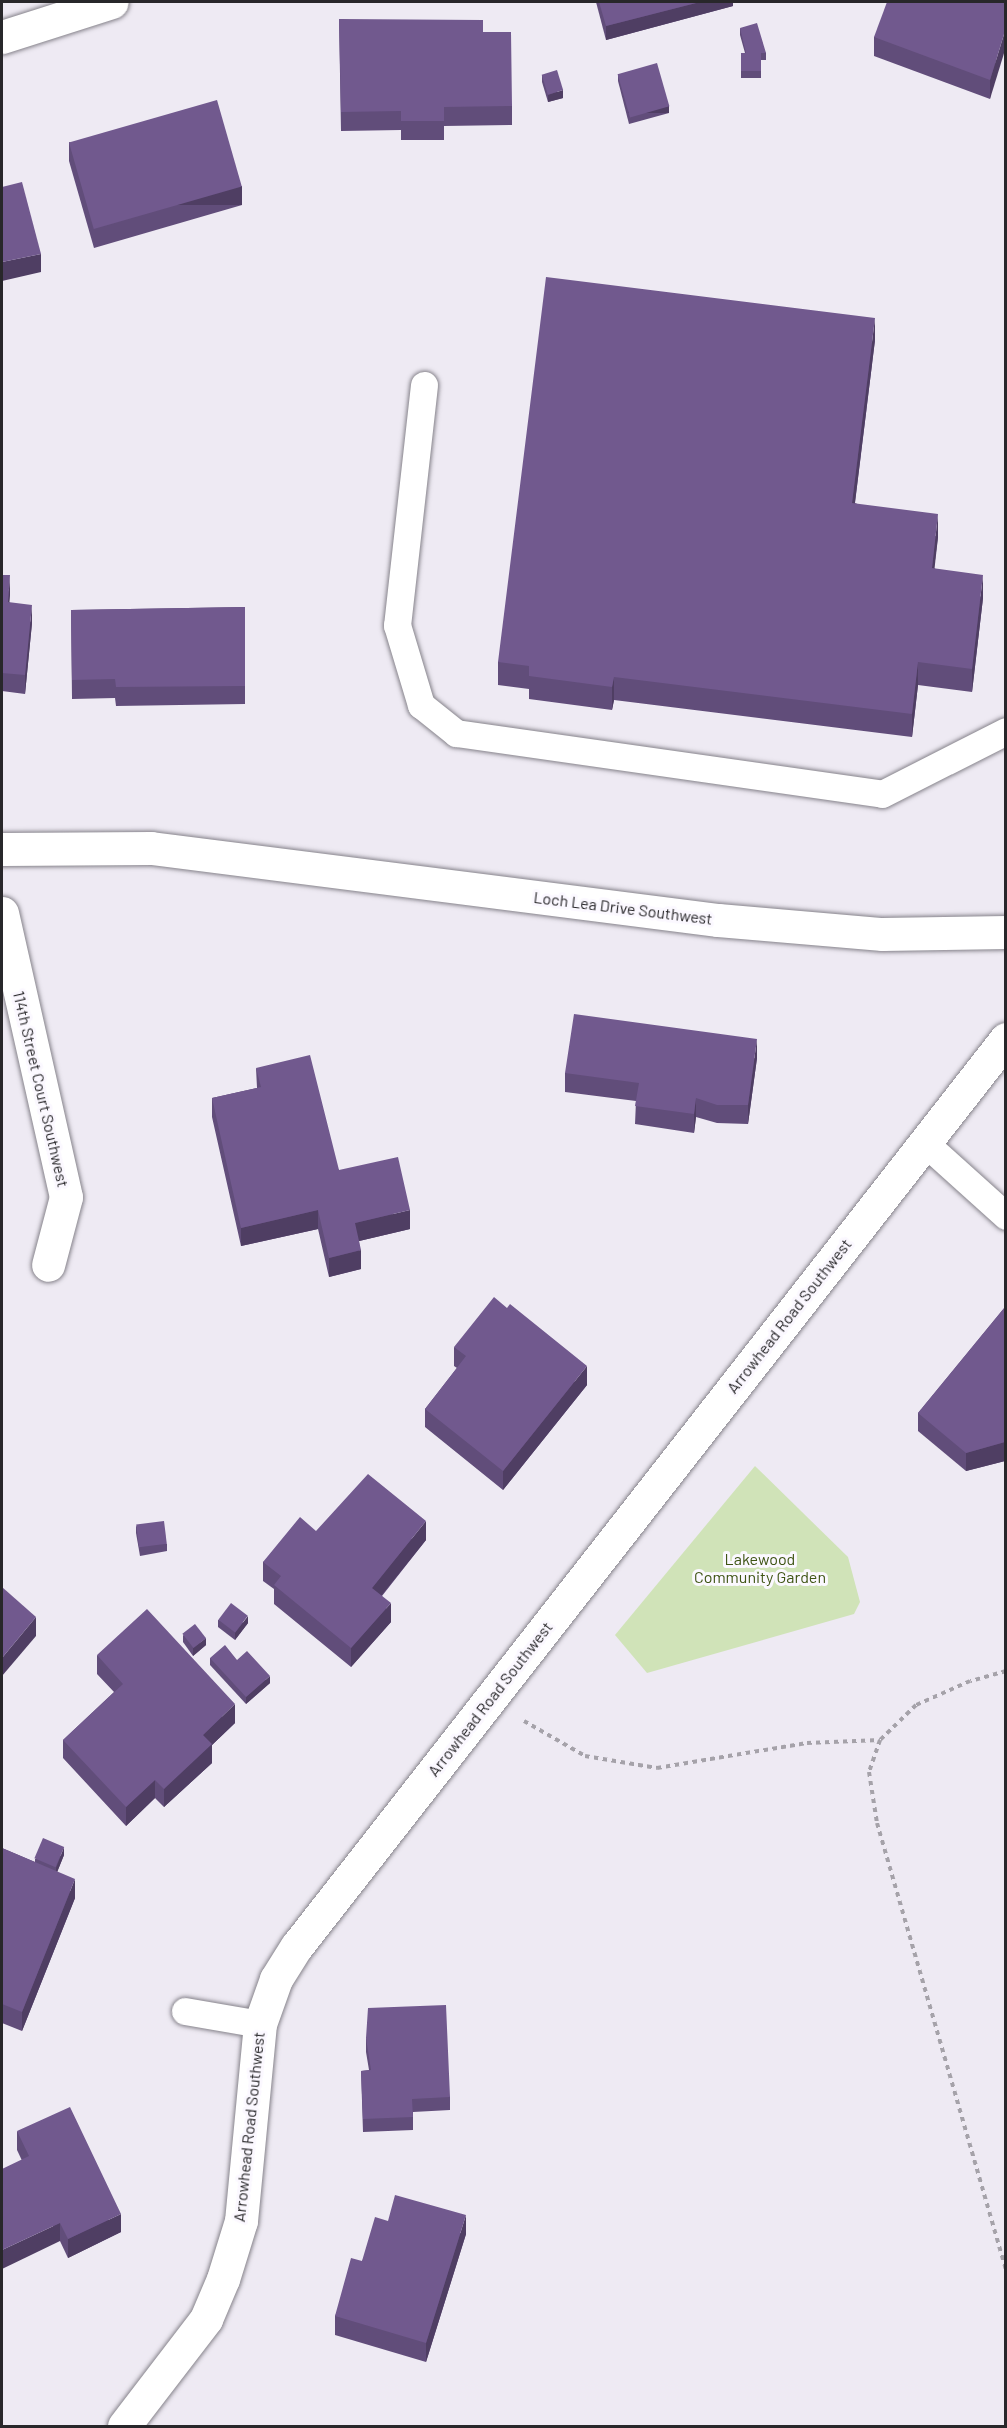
<!DOCTYPE html>
<style>
body{margin:0}
#map{position:relative;width:1007px;height:2428px;overflow:hidden;background:#eeeaf3;font-family:Barlow,sans-serif}
div>[style]{position:absolute}
.green>*{inset:0;background:#d0e3b8}
.path>*{height:4px;margin-top:-2px;transform-origin:0;background:repeating-linear-gradient(90deg,#a5a2a9 0 4.5px,transparent 0 9px)}
.roads{filter:drop-shadow(0 0 2px #86838b) drop-shadow(0 0 2px #86838b)}
.service>*{height:27px;margin:-13.5px;padding:0 13.5px;transform-origin:13.5px;border-radius:13.5px;background:#fff}
.minor>*{height:33px;margin:-16.5px;padding:0 16.5px;transform-origin:16.5px;border-radius:16.5px;background:#fff}
.wall>*{inset:0;background:#614d7a}
.shaded-wall>*{inset:0;background:#4f3e63;transform-origin:0 0}
.building>*{inset:0;background:#71598e;transform-origin:0 0}
span{translate:-50% -50%;white-space:nowrap;text-align:center;line-height:1.15;-webkit-text-stroke:6px #fbf8ff;paint-order:stroke}
.street-label{font-size:16px;color:#28272a}
.park-label{font-size:16px;color:#3e5414}
.frame{position:absolute;inset:0;border:3px solid #28272a;pointer-events:none}
</style>
<div id="map">
<div class="green">
<div style="clip-path:polygon(755px 1466px,848px 1557px,860px 1602px,854px 1614px,647px 1673px,615px 1635px)"></div>
</div>
<div class="path">
<div style="left:1006px;top:1671px;width:37px;rotate:164deg"></div>
<div style="left:970px;top:1681px;width:59px;rotate:156deg"></div>
<div style="left:916px;top:1705px;width:50px;rotate:135.8deg"></div>
<div style="left:880px;top:1740px;width:34px;rotate:109deg"></div>
<div style="left:869px;top:1772px;width:52px;rotate:81.1deg"></div>
<div style="left:877px;top:1823px;width:466px;rotate:73.9deg"></div>
<div style="left:524px;top:1721px;width:70px;rotate:29.8deg"></div>
<div style="left:585px;top:1756px;width:73px;rotate:9.5deg"></div>
<div style="left:657px;top:1768px;width:152px;rotate:-9.5deg"></div>
<div style="left:807px;top:1743px;width:73px;rotate:-2.4deg"></div>
</div>
<div class="roads">
<div class="service">
<div style="left:424px;top:385px;width:242px;rotate:96.4deg"></div>
<div style="left:397px;top:625px;width:84px;rotate:73.3deg"></div>
<div style="left:421px;top:705px;width:45px;rotate:38.7deg"></div>
<div style="left:456px;top:733px;width:430px;rotate:8.1deg"></div>
<div style="left:882px;top:794px;width:139px;rotate:-26.9deg"></div>
<div style="left:925px;top:1143px;width:109px;rotate:42deg"></div>
<div style="left:185px;top:2011px;width:76px;rotate:9.8deg"></div>
</div>
<div class="minor">
<div style="left:2px;top:37px;width:115px;rotate:-17.7deg"></div>
<div style="left:2px;top:849px;width:149px;rotate:-0.4deg"></div>
<div style="left:151px;top:848px;width:572px;rotate:7.24deg"></div>
<div style="left:718px;top:920px;width:165px;rotate:4.9deg"></div>
<div style="left:882px;top:934px;width:124px;rotate:-0.9deg"></div>
<div style="left:2px;top:913px;width:291px;rotate:77.3deg"></div>
<div style="left:66px;top:1197px;width:70px;rotate:104.8deg"></div>
<div style="left:124px;top:2426px;width:135px;rotate:-52.5deg"></div>
<div style="left:206px;top:2319px;width:43px;rotate:-67deg"></div>
<div style="left:223px;top:2279px;width:61px;rotate:-72.8deg"></div>
<div style="left:241px;top:2221px;width:198px;rotate:-84.5deg"></div>
<div style="left:260px;top:2024px;width:48px;rotate:-70.4deg"></div>
<div style="left:276px;top:1979px;width:39px;rotate:-58deg"></div>
<div style="left:297px;top:1946px;width:1151px;rotate:-51.99deg"></div>
</div>
</div>
<div class="wall">
<div style="clip-path:polygon(596px 2px,733px 2px,733px 6px,606px 40px)"></div>
<div style="clip-path:polygon(1005px 2px,990px 99px,874px 56px,874px 37px)"></div>
<div style="clip-path:polygon(339px 19px,483px 32px,512px 106px,512px 125px,444px 126px,444px 140px,401px 140px,401px 130px,341px 131px)"></div>
<div style="clip-path:polygon(740px 28px,766px 53px,766px 60px,761px 60px,761px 78px,741px 78px,741px 53px,745px 53px,740px 35px)"></div>
<div style="clip-path:polygon(618px 74px,669px 113px,629px 124px,618px 81px)"></div>
<div style="clip-path:polygon(542px 75px,563px 98px,548px 102px,542px 82px)"></div>
<div style="clip-path:polygon(69px 142px,242px 205px,94px 248px,69px 161px)"></div>
<div style="clip-path:polygon(875px 340px,855px 503px,938px 537px,934px 568px,983px 598px,972px 692px,918px 685px,912px 737px,614px 700px,612px 710px,529px 699px,529px 689px,498px 685px,498px 662px)"></div>
<div style="clip-path:polygon(2px 575px,10px 594px,9px 602px,32px 623px,25px 694px,2px 691px)"></div>
<div style="clip-path:polygon(245px 607px,245px 704px,116px 706px,115px 698px,72px 699px,71px 610px)"></div>
<div style="clip-path:polygon(757px 1058px,748px 1124px,717px 1123px,696px 1117px,694px 1133px,635px 1124px,636px 1101px,565px 1092px,565px 1073px)"></div>
<div style="clip-path:polygon(256px 1068px,339px 1170px,410px 1229px,359px 1241px,361px 1269px,329px 1277px,318px 1229px,241px 1246px,212px 1117px,212px 1098px,257px 1088px)"></div>
<div style="clip-path:polygon(1005px 1307px,1005px 1461px,966px 1471px,918px 1431px,918px 1413px)"></div>
<div style="clip-path:polygon(454px 1347px,587px 1385px,503px 1490px,425px 1427px,425px 1409px,457px 1368px,454px 1366px)"></div>
<div style="clip-path:polygon(136px 1526px,167px 1544px,167px 1551px,140px 1556px,136px 1533px)"></div>
<div style="clip-path:polygon(316px 1531px,426px 1540px,382px 1596px,391px 1622px,351px 1667px,274px 1604px,274px 1589px,263px 1581px,263px 1562px)"></div>
<div style="clip-path:polygon(218px 1620px,248px 1623px,235px 1640px,218px 1627px)"></div>
<div style="clip-path:polygon(183px 1635px,206px 1645px,193px 1656px,183px 1642px)"></div>
<div style="clip-path:polygon(97px 1655px,235px 1723px,212px 1745px,212px 1763px,164px 1807px,155px 1798px,126px 1826px,63px 1758px,63px 1740px,114px 1692px,97px 1674px)"></div>
<div style="clip-path:polygon(210px 1658px,237px 1660px,270px 1683px,246px 1704px,210px 1665px)"></div>
<div style="clip-path:polygon(2px 1848px,35px 1862px,35px 1859px,64px 1855px,57px 1872px,75px 1898px,22px 2031px,2px 2023px)"></div>
<div style="clip-path:polygon(366px 2038px,450px 2097px,450px 2110px,413px 2112px,413px 2130px,363px 2132px,361px 2071px,369px 2070px,366px 2052px)"></div>
<div style="clip-path:polygon(17px 2131px,121px 2232px,68px 2258px,17px 2150px)"></div>
<div style="clip-path:polygon(388px 2221px,466px 2234px,426px 2362px,335px 2335px,335px 2316px,362px 2261px)"></div>
</div>
<div class="shaded-wall">
<div style="clip-path:polygon(700px 2px,733px 2px,733px 6px,606px 40px,606px 26px)"></div>
<div style="clip-path:polygon(1005px 31px,1005px 50px,990px 99px,990px 80px)"></div>
<div style="clip-path:polygon(563px 90px,563px 98px,548px 102px,548px 95px)"></div>
<div style="left:669px;top:106px;width:7px;height:41px;rotate:90deg"></div>
<div style="left:242px;top:186px;width:19px;height:154px;rotate:90deg"></div>
<div style="clip-path:polygon(41px 254px,41px 272px,2px 281px,2px 262px)"></div>
<div style="clip-path:polygon(875px 318px,875px 340px,852px 526px,852px 503px)"></div>
<div style="clip-path:polygon(938px 514px,938px 537px,932px 591px,932px 568px)"></div>
<div style="clip-path:polygon(10px 575px,10px 594px,8px 621px,8px 602px)"></div>
<div style="clip-path:polygon(983px 575px,983px 598px,972px 692px,972px 669px)"></div>
<div style="clip-path:polygon(32px 605px,32px 623px,25px 694px,25px 675px)"></div>
<div style="clip-path:polygon(918px 662px,918px 685px,912px 737px,912px 714px)"></div>
<div style="clip-path:polygon(614px 677px,614px 700px,612px 710px,612px 687px)"></div>
<div style="clip-path:polygon(757px 1039px,757px 1058px,748px 1124px,748px 1105px)"></div>
<div style="clip-path:polygon(696px 1098px,696px 1117px,694px 1133px,694px 1114px)"></div>
<div style="clip-path:polygon(318px 1210px,318px 1229px,241px 1246px,241px 1228px)"></div>
<div style="clip-path:polygon(410px 1210px,410px 1229px,355px 1242px,355px 1223px)"></div>
<div style="clip-path:polygon(361px 1250px,361px 1269px,329px 1277px,329px 1258px)"></div>
<div style="clip-path:polygon(587px 1366px,587px 1385px,503px 1490px,503px 1471px)"></div>
<div style="clip-path:polygon(1005px 1442px,1005px 1461px,966px 1471px,966px 1453px)"></div>
<div style="clip-path:polygon(426px 1521px,426px 1540px,372px 1607px,372px 1588px)"></div>
<div style="clip-path:polygon(391px 1603px,391px 1622px,351px 1667px,351px 1648px)"></div>
<div style="clip-path:polygon(248px 1616px,248px 1623px,235px 1640px,235px 1633px)"></div>
<div style="clip-path:polygon(36px 1617px,36px 1636px,2px 1676px,2px 1658px)"></div>
<div style="clip-path:polygon(206px 1638px,206px 1645px,193px 1656px,193px 1648px)"></div>
<div style="clip-path:polygon(270px 1676px,270px 1683px,246px 1704px,246px 1697px)"></div>
<div style="clip-path:polygon(235px 1704px,235px 1723px,212px 1745px,212px 1763px,164px 1807px,164px 1789px,203px 1735px)"></div>
<div style="clip-path:polygon(155px 1780px,155px 1798px,126px 1826px,126px 1807px)"></div>
<div style="clip-path:polygon(64px 1847px,64px 1855px,56px 1875px,56px 1868px)"></div>
<div style="clip-path:polygon(75px 1879px,75px 1898px,22px 2031px,22px 2012px)"></div>
<div style="clip-path:polygon(121px 2214px,121px 2232px,68px 2258px,68px 2239px)"></div>
<div style="clip-path:polygon(466px 2215px,466px 2234px,426px 2362px,426px 2343px)"></div>
<div style="clip-path:polygon(60px 2223px,60px 2241px,2px 2269px,2px 2250px)"></div>
</div>
<div class="building">
<div style="clip-path:polygon(599px 2px,700px 2px,606px 26px)"></div>
<div style="clip-path:polygon(887px 2px,1005px 2px,1005px 31px,990px 80px,874px 37px)"></div>
<div style="clip-path:polygon(339px 19px,483px 20px,483px 32px,511px 32px,512px 106px,444px 107px,444px 121px,401px 121px,401px 111px,341px 112px)"></div>
<div style="clip-path:polygon(757px 23px,766px 53px,761px 53px,761px 71px,741px 71px,741px 53px,746px 53px,740px 28px)"></div>
<div style="left:657px;top:63px;width:45px;height:41px;rotate:74deg"></div>
<div style="left:557px;top:70px;width:21px;height:16px;rotate:73deg"></div>
<div style="left:217px;top:100px;width:90px;height:154px;rotate:74deg"></div>
<div style="clip-path:polygon(22px 182px,41px 254px,2px 262px,2px 187px)"></div>
<div style="clip-path:polygon(546px 277px,875px 318px,852px 503px,938px 514px,932px 568px,983px 575px,972px 669px,918px 662px,912px 714px,614px 677px,612px 687px,529px 676px,529px 666px,498px 662px)"></div>
<div style="clip-path:polygon(2px 575px,10px 575px,8px 602px,32px 605px,25px 675px,2px 673px)"></div>
<div style="clip-path:polygon(245px 607px,245px 686px,116px 687px,115px 679px,72px 680px,71px 610px)"></div>
<div style="clip-path:polygon(574px 1014px,757px 1039px,748px 1105px,717px 1105px,696px 1098px,694px 1114px,635px 1106px,639px 1083px,565px 1073px)"></div>
<div style="clip-path:polygon(310px 1055px,339px 1170px,398px 1157px,410px 1210px,355px 1223px,361px 1250px,329px 1258px,318px 1210px,241px 1228px,212px 1098px,261px 1087px,256px 1068px)"></div>
<div style="clip-path:polygon(494px 1297px,507px 1308px,510px 1304px,587px 1366px,503px 1471px,425px 1409px,466px 1356px,454px 1347px)"></div>
<div style="clip-path:polygon(1005px 1307px,1005px 1442px,966px 1453px,918px 1413px)"></div>
<div style="clip-path:polygon(368px 1474px,426px 1521px,372px 1588px,391px 1603px,351px 1648px,274px 1585px,281px 1576px,263px 1562px,300px 1517px,316px 1531px)"></div>
<div style="left:164px;top:1521px;width:23px;height:28px;rotate:83deg"></div>
<div style="clip-path:polygon(2px 1587px,36px 1617px,2px 1658px)"></div>
<div style="left:231px;top:1603px;width:21px;height:21px;rotate:37deg"></div>
<div style="clip-path:polygon(147px 1609px,235px 1704px,203px 1735px,212px 1744px,164px 1789px,155px 1780px,126px 1807px,63px 1740px,123px 1684px,97px 1655px)"></div>
<div style="left:195px;top:1624px;width:18px;height:16px;rotate:52deg"></div>
<div style="clip-path:polygon(225px 1645px,237px 1660px,247px 1651px,270px 1676px,246px 1697px,210px 1658px)"></div>
<div style="left:43px;top:1838px;width:23px;height:22px;rotate:23deg"></div>
<div style="clip-path:polygon(2px 1848px,75px 1879px,22px 2012px,2px 2004px)"></div>
<div style="clip-path:polygon(446px 2005px,450px 2097px,412px 2099px,413px 2117px,363px 2119px,361px 2071px,371px 2070px,366px 2038px,368px 2008px)"></div>
<div style="clip-path:polygon(70px 2107px,121px 2214px,68px 2239px,60px 2223px,2px 2250px,2px 2169px,29px 2156px,17px 2131px)"></div>
<div style="clip-path:polygon(395px 2195px,466px 2215px,426px 2343px,335px 2316px,351px 2258px,362px 2261px,375px 2217px,388px 2221px)"></div>
</div>
<div class="street-label">
<span style="left:623px;top:908px;rotate:7deg">Loch Lea Drive Southwest</span>
<span style="left:41px;top:1089px;rotate:77deg">114th Street Court Southwest</span>
<span style="left:789px;top:1316px;rotate:-52deg">Arrowhead Road Southwest</span>
<span style="left:490px;top:1699px;rotate:-52deg">Arrowhead Road Southwest</span>
<span style="left:249px;top:2127px;rotate:-84deg">Arrowhead Road Southwest</span>
</div>
<div class="park-label">
<span style="left:760px;top:1568px">Lakewood<br>Community Garden</span>
</div>
<div class="frame"></div>
</div>
